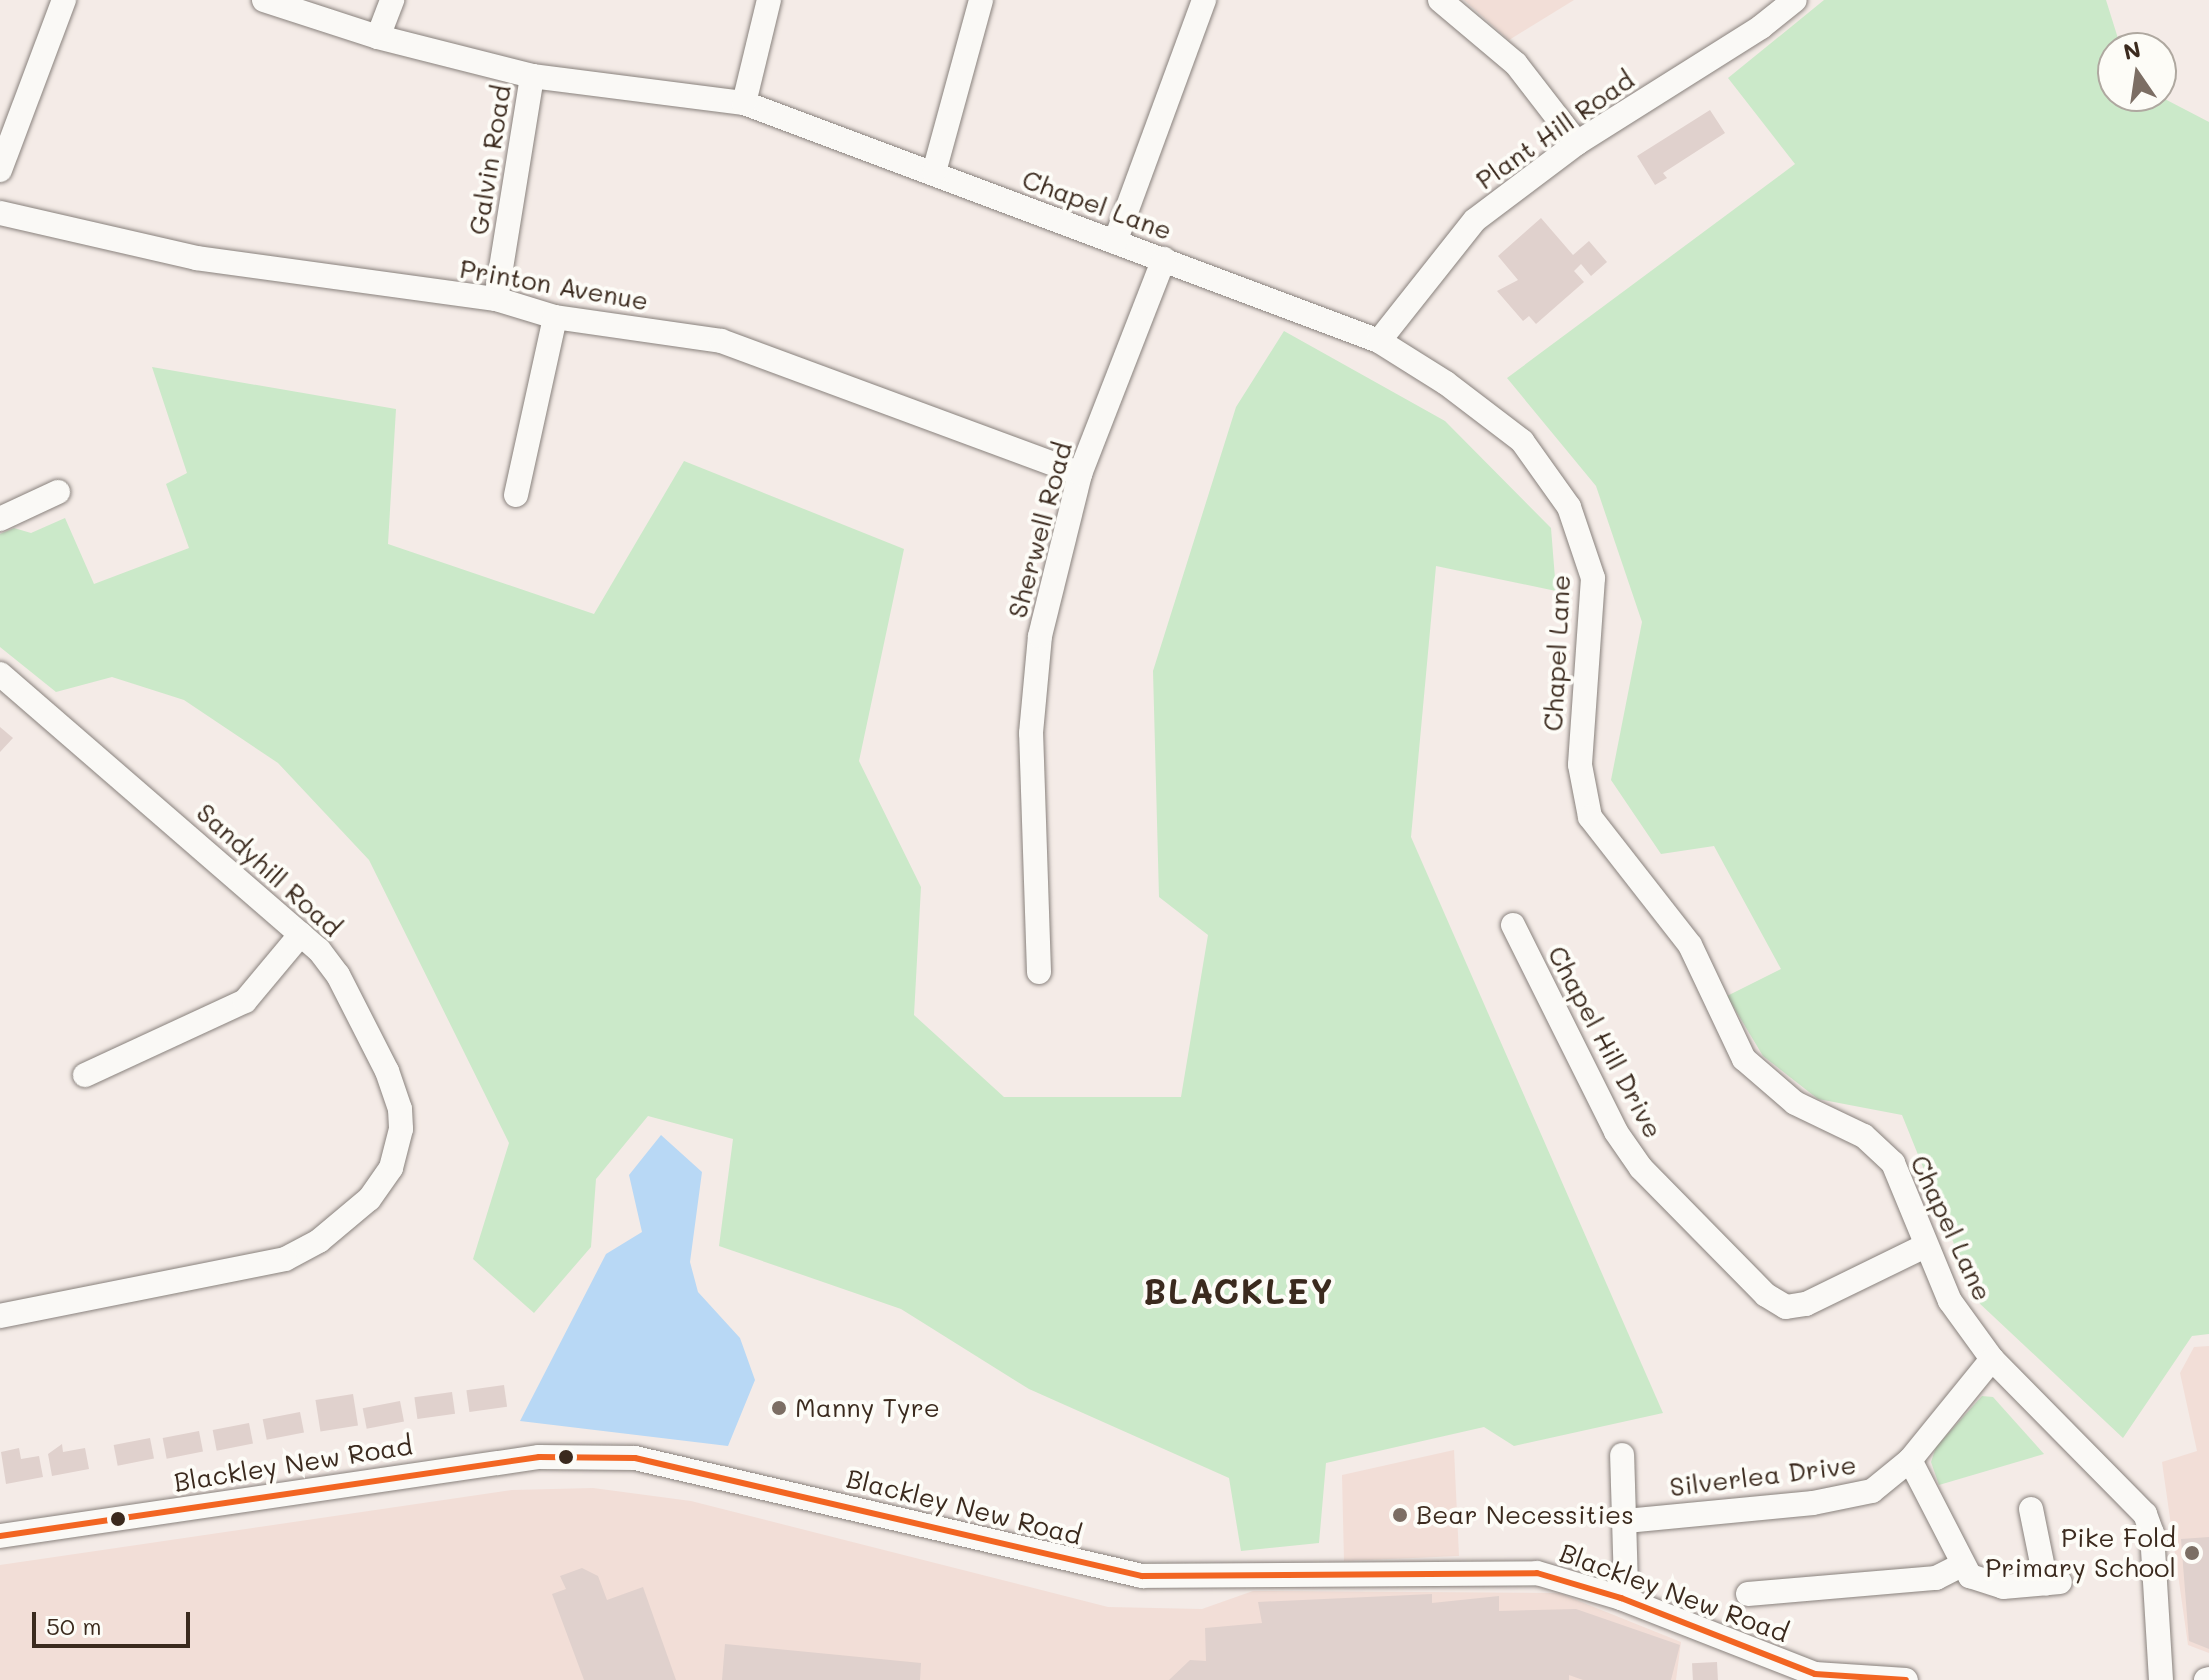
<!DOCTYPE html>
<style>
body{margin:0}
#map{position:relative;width:2209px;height:1680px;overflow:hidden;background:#f4ebe7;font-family:Mali,sans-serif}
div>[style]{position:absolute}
.built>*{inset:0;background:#f2ded7}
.green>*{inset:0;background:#cbe9c9}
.water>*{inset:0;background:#b8d8f5}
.building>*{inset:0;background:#e0d1cd;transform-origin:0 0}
.roads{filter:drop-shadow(0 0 2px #89827d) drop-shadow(0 0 2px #89827d)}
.minor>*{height:24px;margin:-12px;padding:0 12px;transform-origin:12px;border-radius:12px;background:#faf9f6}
.bus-1>*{height:6px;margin:-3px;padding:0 3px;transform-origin:3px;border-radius:3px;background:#f26522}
.dots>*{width:22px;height:22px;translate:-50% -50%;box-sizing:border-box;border:4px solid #fdfcf7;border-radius:50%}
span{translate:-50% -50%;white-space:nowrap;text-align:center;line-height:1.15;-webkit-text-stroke:8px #fdfcf7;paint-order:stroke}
.street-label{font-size:26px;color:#3b2a1e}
.poi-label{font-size:26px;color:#3b2a1e}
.left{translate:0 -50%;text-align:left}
.right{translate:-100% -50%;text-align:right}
.district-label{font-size:34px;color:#3b2a1e;font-weight:700;letter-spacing:2px}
.north{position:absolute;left:2097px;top:32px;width:80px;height:80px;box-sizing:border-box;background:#fdfcf7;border:2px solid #afa8a0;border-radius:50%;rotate:347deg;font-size:22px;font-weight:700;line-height:32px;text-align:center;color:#3b2a1e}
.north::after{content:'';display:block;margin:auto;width:28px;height:36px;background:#7c6e64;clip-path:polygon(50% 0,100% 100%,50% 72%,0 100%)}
.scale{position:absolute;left:32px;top:1612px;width:158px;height:36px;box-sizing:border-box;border:4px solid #3b2a1e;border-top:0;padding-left:10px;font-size:24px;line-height:28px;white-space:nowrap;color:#3b2a1e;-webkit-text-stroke:6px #fdfcf7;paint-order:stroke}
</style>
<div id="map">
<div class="built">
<div style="clip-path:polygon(1464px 0,1574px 0,1509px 40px)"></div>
<div style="clip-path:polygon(2209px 1346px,2209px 1653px,2188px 1645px,2162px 1462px,2197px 1451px,2180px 1373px,2194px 1347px)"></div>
<div style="clip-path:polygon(1454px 1450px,1459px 1556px,1344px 1561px,1342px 1475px)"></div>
<div style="clip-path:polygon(593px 1488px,691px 1501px,1108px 1607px,1202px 1609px,1253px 1591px,1559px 1593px,1681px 1642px,1676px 1680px,0 1680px,0 1565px,512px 1490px)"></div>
</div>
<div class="green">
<div style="clip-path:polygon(1824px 0,2106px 0,2121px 48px,2113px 48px,2113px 96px,2159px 96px,2209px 122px,2209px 1334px,2192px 1336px,2123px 1438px,1977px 1301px,1902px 1115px,1818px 1099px,1763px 1056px,1727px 996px,1781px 969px,1714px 846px,1661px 854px,1611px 780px,1642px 622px,1596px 486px,1507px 378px,1795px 164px,1728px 78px)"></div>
<div style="clip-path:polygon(1284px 331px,1445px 421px,1551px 528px,1556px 591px,1436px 566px,1411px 837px,1663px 1413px,1514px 1446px,1484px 1427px,1326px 1463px,1319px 1543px,1241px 1551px,1229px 1478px,1029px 1389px,901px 1309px,719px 1246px,733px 1139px,648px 1116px,596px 1179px,591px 1247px,534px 1313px,473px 1259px,509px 1143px,369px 860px,278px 763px,184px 700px,112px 677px,56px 692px,0 647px,0 534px,14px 528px,31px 533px,65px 518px,94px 584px,189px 548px,166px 484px,187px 473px,152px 367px,396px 409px,388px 544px,594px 614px,684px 461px,904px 549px,859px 761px,921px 887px,914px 1015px,1004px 1097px,1181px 1097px,1208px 935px,1159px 897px,1153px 671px,1236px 407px)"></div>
<div style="clip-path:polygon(1982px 1396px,1993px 1397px,2044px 1454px,1939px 1485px,1931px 1462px,1936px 1447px)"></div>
</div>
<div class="water">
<div style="clip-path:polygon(661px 1135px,702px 1172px,690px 1262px,698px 1292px,740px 1338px,755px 1380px,728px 1446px,520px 1421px,606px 1254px,642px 1232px,629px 1175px)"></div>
</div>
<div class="building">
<div style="clip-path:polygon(1710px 110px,1725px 133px,1663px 173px,1667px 178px,1655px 185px,1637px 156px)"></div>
<div style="clip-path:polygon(1541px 218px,1573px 255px,1589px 241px,1607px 262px,1591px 276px,1581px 264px,1574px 271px,1584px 282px,1536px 324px,1529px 316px,1523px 321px,1497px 291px,1518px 280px,1498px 256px)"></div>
<div style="clip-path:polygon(0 727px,13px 738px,0 752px)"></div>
<div style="left:504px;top:1385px;width:22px;height:38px;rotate:82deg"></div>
<div style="left:452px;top:1392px;width:22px;height:38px;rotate:82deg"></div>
<div style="left:353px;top:1394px;width:32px;height:38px;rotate:81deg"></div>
<div style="left:400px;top:1401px;width:21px;height:38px;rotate:79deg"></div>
<div style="left:300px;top:1412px;width:21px;height:38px;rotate:79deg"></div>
<div style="left:249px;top:1423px;width:21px;height:37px;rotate:79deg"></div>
<div style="left:199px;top:1431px;width:21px;height:37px;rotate:79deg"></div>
<div style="left:150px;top:1438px;width:21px;height:37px;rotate:79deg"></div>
<div style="clip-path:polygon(62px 1444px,63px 1452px,85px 1448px,89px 1469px,52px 1476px,48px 1454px)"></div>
<div style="clip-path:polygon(19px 1448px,21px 1459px,39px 1456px,43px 1477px,6px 1484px,1px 1452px)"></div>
<div style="clip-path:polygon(2209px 1537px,2209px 1649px,2189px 1641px,2181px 1539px)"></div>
<div style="clip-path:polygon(582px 1568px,598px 1576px,607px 1600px,643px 1587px,676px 1680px,584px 1680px,552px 1594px,566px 1589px,560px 1576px)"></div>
<div style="clip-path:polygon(1432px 1594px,1432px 1603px,1499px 1596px,1499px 1611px,1576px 1609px,1680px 1645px,1671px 1680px,1583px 1680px,1569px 1675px,1569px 1680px,1169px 1680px,1190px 1660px,1206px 1661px,1205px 1628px,1262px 1623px,1258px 1602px)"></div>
<div style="clip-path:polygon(725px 1644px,921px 1663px,920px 1680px,722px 1680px)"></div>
<div style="left:1717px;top:1662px;width:18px;height:25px;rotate:87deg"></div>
</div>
<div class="roads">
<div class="minor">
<div style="left:264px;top:0;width:120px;rotate:18deg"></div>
<div style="left:378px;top:37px;width:159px;rotate:14.2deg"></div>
<div style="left:532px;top:76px;width:214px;rotate:7.3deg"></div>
<div style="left:744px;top:103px;width:678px;rotate:20.55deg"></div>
<div style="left:1379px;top:341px;width:79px;rotate:32.1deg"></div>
<div style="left:1446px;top:383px;width:96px;rotate:37.3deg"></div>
<div style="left:1522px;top:441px;width:81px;rotate:54.5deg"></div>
<div style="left:1569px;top:507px;width:75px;rotate:71.3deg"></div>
<div style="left:1593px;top:578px;width:187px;rotate:94deg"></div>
<div style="left:1580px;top:765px;width:53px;rotate:79.1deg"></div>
<div style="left:1590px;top:817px;width:162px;rotate:52deg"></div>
<div style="left:1690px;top:945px;width:126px;rotate:64.7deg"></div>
<div style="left:1744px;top:1059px;width:67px;rotate:40.8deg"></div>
<div style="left:1795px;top:1103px;width:76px;rotate:25.6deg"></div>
<div style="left:1864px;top:1136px;width:40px;rotate:43deg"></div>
<div style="left:1893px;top:1163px;width:149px;rotate:67.6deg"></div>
<div style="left:1950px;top:1301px;width:72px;rotate:54.1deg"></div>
<div style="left:1992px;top:1359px;width:218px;rotate:45.4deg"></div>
<div style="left:2145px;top:1514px;width:20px;rotate:70deg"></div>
<div style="left:2152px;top:1533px;width:147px;rotate:86.5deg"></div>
<div style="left:1440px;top:0;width:99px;rotate:40.1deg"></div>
<div style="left:1516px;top:64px;width:100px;rotate:52.3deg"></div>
<div style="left:378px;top:37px;width:40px;rotate:-69deg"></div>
<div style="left:744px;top:103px;width:106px;rotate:-76.4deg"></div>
<div style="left:0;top:170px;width:182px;rotate:-69.4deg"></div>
<div style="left:934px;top:172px;width:178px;rotate:-74.7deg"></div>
<div style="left:0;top:213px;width:201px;rotate:12.9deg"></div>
<div style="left:196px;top:258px;width:303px;rotate:7.8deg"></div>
<div style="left:496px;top:299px;width:62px;rotate:17deg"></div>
<div style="left:555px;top:317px;width:168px;rotate:8.2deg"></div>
<div style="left:721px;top:341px;width:383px;rotate:20.3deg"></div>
<div style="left:1115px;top:242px;width:258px;rotate:-69.8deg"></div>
<div style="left:496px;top:299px;width:226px;rotate:-80.8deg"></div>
<div style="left:1379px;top:341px;width:154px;rotate:-51.6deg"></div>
<div style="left:1475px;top:220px;width:128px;rotate:-37deg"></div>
<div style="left:1577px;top:143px;width:218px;rotate:-32.2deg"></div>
<div style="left:1761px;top:27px;width:43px;rotate:-38.5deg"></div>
<div style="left:516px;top:495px;width:182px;rotate:-77.6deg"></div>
<div style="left:0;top:519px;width:64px;rotate:-25deg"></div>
<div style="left:0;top:674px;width:422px;rotate:40.9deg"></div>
<div style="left:319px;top:950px;width:31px;rotate:53deg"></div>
<div style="left:338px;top:975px;width:108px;rotate:63deg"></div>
<div style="left:387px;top:1071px;width:40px;rotate:71.1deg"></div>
<div style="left:400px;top:1109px;width:20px;rotate:87deg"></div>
<div style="left:401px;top:1129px;width:40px;rotate:104.4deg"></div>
<div style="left:391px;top:1168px;width:38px;rotate:125deg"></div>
<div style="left:369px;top:1199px;width:65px;rotate:140deg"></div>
<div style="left:319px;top:1241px;width:38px;rotate:152deg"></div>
<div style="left:285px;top:1259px;width:291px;rotate:168.7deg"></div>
<div style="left:1513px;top:925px;width:231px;rotate:63.5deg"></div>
<div style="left:1616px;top:1132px;width:44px;rotate:55.2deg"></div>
<div style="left:1641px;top:1168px;width:178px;rotate:45.5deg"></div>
<div style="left:1766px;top:1295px;width:23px;rotate:31deg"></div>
<div style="left:1786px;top:1307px;width:20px;rotate:-9deg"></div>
<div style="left:1806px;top:1304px;width:132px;rotate:-26deg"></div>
<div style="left:1039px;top:972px;width:239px;rotate:-91.9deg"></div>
<div style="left:1031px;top:733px;width:97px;rotate:-84.7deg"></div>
<div style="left:1040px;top:636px;width:167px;rotate:-76.1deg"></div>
<div style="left:1080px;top:474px;width:231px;rotate:-68.7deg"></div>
<div style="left:85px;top:1075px;width:176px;rotate:-24.8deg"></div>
<div style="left:245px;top:1001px;width:87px;rotate:-50.1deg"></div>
<div style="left:1910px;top:1460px;width:131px;rotate:62.7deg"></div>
<div style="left:1970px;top:1576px;width:35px;rotate:18deg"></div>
<div style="left:2003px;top:1587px;width:57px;rotate:-5deg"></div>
<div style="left:2031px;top:1509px;width:76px;rotate:78.5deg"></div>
<div style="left:1626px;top:1521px;width:188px;rotate:-5.5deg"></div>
<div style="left:1813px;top:1503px;width:60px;rotate:-11.5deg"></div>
<div style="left:1872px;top:1491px;width:49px;rotate:-39.2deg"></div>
<div style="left:1910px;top:1460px;width:130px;rotate:-50.9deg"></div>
<div style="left:0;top:1536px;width:545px;rotate:-8.34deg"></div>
<div style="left:539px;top:1457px;width:96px;rotate:0.6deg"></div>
<div style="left:635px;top:1458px;width:521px;rotate:13.1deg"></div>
<div style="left:1142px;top:1576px;width:395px;rotate:-0.4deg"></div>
<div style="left:1537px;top:1573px;width:88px;rotate:16.6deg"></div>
<div style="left:1621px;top:1598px;width:208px;rotate:21.4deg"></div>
<div style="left:1815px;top:1674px;width:91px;rotate:3.8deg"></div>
<div style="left:1748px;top:1594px;width:189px;rotate:-4.9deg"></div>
<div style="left:1936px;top:1578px;width:29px;rotate:-27deg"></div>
<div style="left:1621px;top:1598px;width:13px;rotate:-67deg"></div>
<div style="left:1626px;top:1586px;width:131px;rotate:-91.7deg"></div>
<div style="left:2206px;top:1680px;width:3px;rotate:-18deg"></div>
</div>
</div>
<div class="bus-1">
<div style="left:0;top:1536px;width:545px;rotate:-8.34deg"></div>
<div style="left:539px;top:1457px;width:96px;rotate:0.6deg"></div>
<div style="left:635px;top:1458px;width:521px;rotate:13.1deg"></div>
<div style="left:1142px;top:1576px;width:395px;rotate:-0.4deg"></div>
<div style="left:1537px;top:1573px;width:88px;rotate:16.6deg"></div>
<div style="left:1621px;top:1598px;width:208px;rotate:21.4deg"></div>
<div style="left:1815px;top:1674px;width:91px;rotate:3.8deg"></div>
</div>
<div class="dots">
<div style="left:779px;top:1408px;background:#7c6e64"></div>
<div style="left:566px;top:1457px;background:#3b2a1e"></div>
<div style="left:1400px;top:1515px;background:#7c6e64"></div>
<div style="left:118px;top:1519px;background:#3b2a1e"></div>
<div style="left:2192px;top:1553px;background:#7c6e64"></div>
</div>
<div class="street-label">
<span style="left:1555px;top:130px;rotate:-35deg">Plant Hill Road</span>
<span style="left:490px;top:160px;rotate:-81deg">Galvin Road</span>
<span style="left:1097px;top:205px;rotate:20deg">Chapel Lane</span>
<span style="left:554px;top:285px;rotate:10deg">Printon Avenue</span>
<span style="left:1040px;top:530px;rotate:-75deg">Sherwell Road</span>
<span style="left:1557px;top:653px;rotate:-87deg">Chapel Lane</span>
<span style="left:269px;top:870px;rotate:42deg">Sandyhill Road</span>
<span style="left:1605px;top:1042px;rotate:62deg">Chapel Hill Drive</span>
<span style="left:1951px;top:1228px;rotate:65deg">Chapel Lane</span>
<span style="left:293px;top:1464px;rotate:-9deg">Blackley New Road</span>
<span style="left:1763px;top:1476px;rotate:-7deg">Silverlea Drive</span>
<span style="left:964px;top:1507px;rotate:14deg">Blackley New Road</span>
<span style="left:1674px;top:1593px;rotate:20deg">Blackley New Road</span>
</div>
<div class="poi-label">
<span class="left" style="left:795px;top:1408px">Manny Tyre</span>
<span class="left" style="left:1416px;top:1515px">Bear Necessities</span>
<span class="right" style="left:2176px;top:1553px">Pike Fold<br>Primary School</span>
</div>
<div class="district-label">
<span style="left:1239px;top:1291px">BLACKLEY</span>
</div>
<div class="north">N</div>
<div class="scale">50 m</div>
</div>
